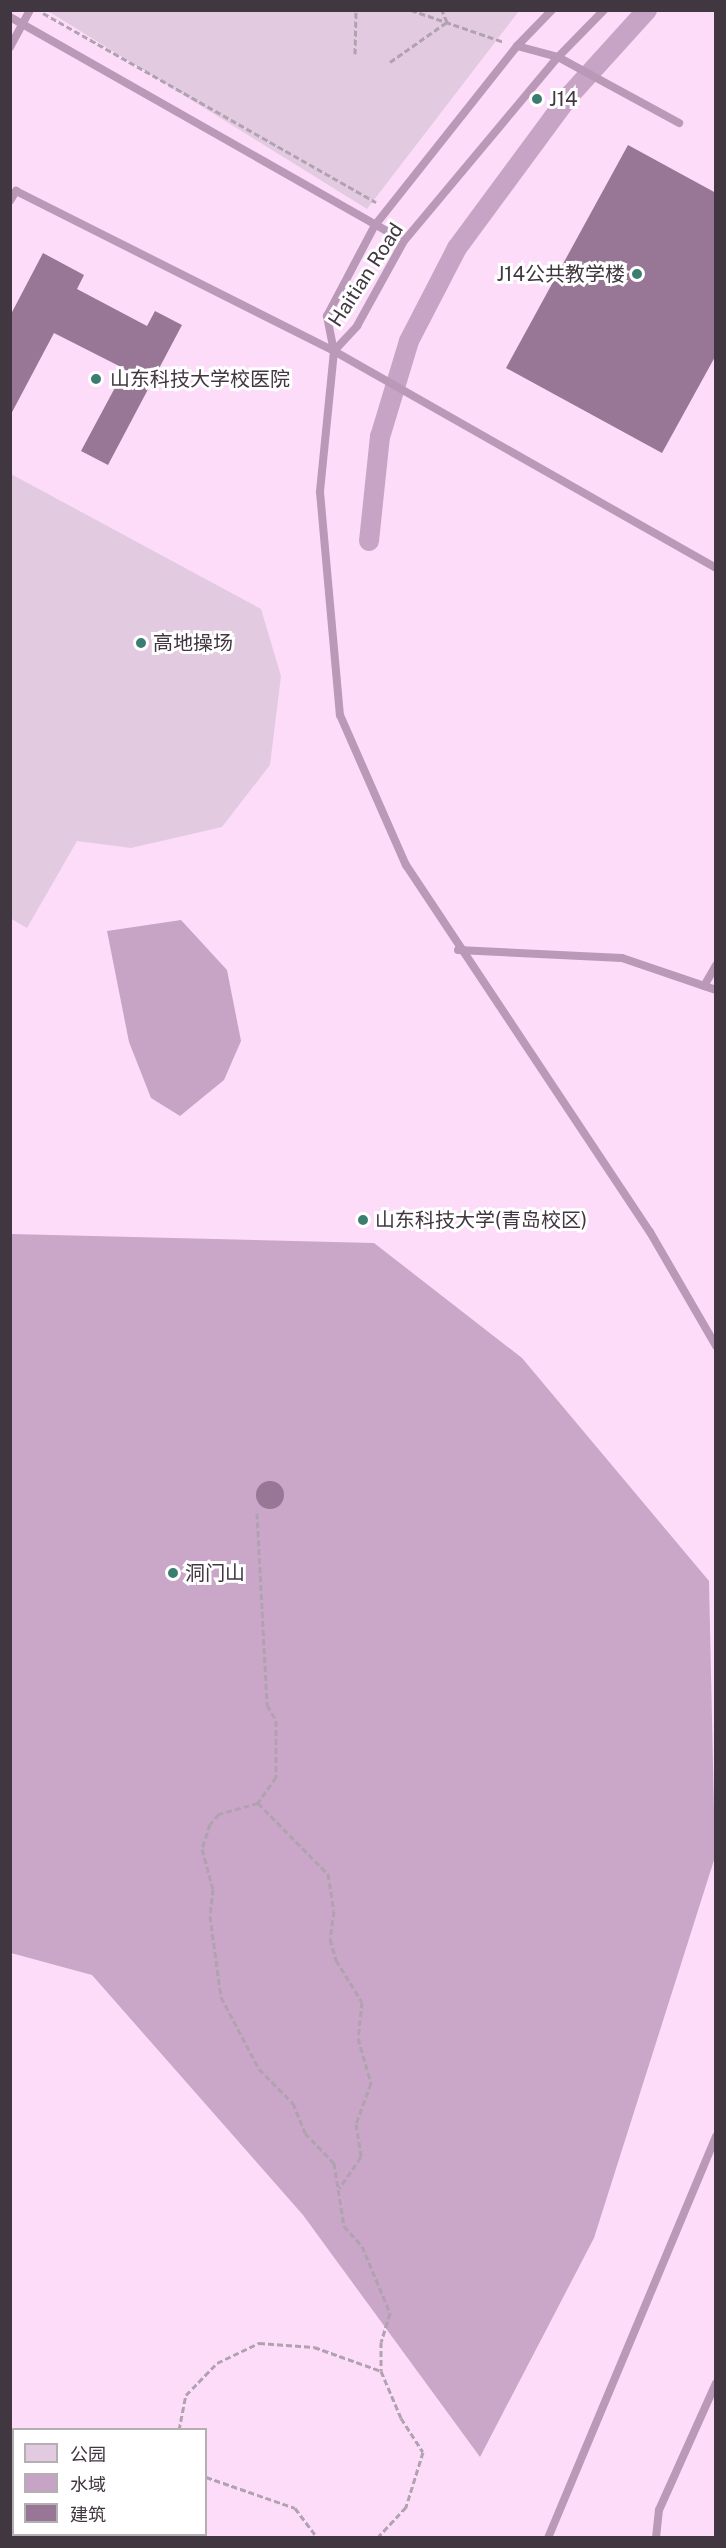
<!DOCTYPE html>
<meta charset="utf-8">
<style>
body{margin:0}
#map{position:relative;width:726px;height:2548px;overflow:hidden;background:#feeefd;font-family:"Public Sans","Noto Sans SC",sans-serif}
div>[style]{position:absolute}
.built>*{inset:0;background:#fddcfa}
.green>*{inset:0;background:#e2cae0}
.forest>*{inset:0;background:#caa6c8}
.water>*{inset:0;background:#c7a4c5}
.canal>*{height:20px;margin:-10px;padding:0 10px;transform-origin:10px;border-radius:10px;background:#c7a4c5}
.building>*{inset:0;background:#987695}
.round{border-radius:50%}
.path>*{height:3px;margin-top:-1.5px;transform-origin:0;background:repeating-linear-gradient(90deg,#b0a2af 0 6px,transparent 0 9px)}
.lane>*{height:8px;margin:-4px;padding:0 4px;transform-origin:4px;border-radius:4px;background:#b999b7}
.dots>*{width:16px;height:16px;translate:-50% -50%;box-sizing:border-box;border:3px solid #fff;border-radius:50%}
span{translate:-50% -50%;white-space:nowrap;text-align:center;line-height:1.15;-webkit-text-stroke:6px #fff;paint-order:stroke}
.poi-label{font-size:20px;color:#413740}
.left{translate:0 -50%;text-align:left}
.right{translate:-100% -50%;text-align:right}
.street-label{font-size:20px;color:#413740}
.frame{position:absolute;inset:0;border:12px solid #413740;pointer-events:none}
.legend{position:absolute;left:12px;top:2428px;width:195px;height:108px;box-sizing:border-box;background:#fff;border:2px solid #b3afb3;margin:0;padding:8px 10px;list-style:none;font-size:18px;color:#413740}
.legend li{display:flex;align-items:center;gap:12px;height:30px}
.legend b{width:30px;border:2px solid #b3afb3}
</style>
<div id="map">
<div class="built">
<div style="clip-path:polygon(evenodd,11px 11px,715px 11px,715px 2537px,11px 2537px,11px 11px,14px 2430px,206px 2430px,206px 2534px,14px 2534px,14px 2430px)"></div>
</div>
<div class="green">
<div style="clip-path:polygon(48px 11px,48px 10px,519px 11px,367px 209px)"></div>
<div style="clip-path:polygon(11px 474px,261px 609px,281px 676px,270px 765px,222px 827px,131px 848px,77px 841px,27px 928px,10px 918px)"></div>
</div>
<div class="forest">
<div style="clip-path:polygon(11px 1234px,374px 1243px,522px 1358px,709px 1581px,715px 1857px,594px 2238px,480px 2457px,303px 2215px,92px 1975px,11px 1953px)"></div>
</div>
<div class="water">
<div style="clip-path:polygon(181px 920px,227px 970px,241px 1041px,224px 1080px,180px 1116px,151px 1098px,129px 1042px,107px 931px)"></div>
</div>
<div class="canal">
<div style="left:369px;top:541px;width:105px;rotate:-84deg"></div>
<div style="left:380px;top:437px;width:100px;rotate:-73.2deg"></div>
<div style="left:409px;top:341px;width:105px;rotate:-62.7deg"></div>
<div style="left:457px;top:248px;width:190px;rotate:-53.6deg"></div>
<div style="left:570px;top:95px;width:115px;rotate:-47.8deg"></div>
</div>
<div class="building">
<div style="clip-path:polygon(628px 145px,716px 193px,716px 355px,662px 453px,506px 368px)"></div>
<div style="clip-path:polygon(43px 253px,84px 275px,77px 289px,147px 326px,155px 311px,182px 325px,108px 465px,81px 451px,125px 369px,54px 333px,10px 416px,10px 316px)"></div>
<div class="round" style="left:256px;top:1481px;width:28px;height:28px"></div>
</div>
<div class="path">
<div style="left:411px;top:10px;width:98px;rotate:19deg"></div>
<div style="left:43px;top:13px;width:383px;rotate:29.6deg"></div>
<div style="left:355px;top:54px;width:44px;rotate:-88.7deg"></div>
<div style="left:390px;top:62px;width:70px;rotate:-35.1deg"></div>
<div style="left:447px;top:22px;width:13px;rotate:-113deg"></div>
<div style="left:257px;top:1513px;width:192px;rotate:87deg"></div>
<div style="left:267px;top:1705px;width:17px;rotate:59deg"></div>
<div style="left:276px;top:1720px;width:57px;rotate:90deg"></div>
<div style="left:276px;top:1777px;width:32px;rotate:125deg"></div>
<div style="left:258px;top:1803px;width:41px;rotate:164.2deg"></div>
<div style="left:219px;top:1814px;width:13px;rotate:132deg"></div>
<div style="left:210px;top:1824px;width:26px;rotate:108deg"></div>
<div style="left:202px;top:1849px;width:41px;rotate:74.6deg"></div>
<div style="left:213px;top:1889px;width:27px;rotate:96deg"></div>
<div style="left:210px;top:1916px;width:82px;rotate:82.3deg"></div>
<div style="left:221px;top:1997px;width:81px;rotate:62.2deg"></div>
<div style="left:259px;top:2069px;width:48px;rotate:45deg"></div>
<div style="left:293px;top:2103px;width:32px;rotate:68deg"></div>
<div style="left:305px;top:2133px;width:42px;rotate:46deg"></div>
<div style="left:334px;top:2163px;width:64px;rotate:81deg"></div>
<div style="left:344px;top:2226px;width:27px;rotate:48deg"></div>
<div style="left:362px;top:2246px;width:73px;rotate:67.3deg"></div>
<div style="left:390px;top:2313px;width:30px;rotate:107deg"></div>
<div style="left:381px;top:2342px;width:29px;rotate:90deg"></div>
<div style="left:381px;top:2371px;width:51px;rotate:66.9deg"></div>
<div style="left:401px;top:2418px;width:40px;rotate:57.1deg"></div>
<div style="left:423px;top:2452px;width:58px;rotate:107.2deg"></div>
<div style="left:406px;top:2507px;width:42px;rotate:133.1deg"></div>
<div style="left:258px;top:1803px;width:100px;rotate:45.4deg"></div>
<div style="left:328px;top:1874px;width:37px;rotate:81deg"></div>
<div style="left:334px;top:1911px;width:28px;rotate:98deg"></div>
<div style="left:330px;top:1939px;width:22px;rotate:74deg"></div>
<div style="left:336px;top:1960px;width:49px;rotate:58.2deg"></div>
<div style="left:362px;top:2002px;width:36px;rotate:96deg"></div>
<div style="left:358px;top:2038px;width:47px;rotate:73.9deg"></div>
<div style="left:371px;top:2083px;width:44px;rotate:110.1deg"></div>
<div style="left:356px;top:2124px;width:33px;rotate:81deg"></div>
<div style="left:361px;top:2157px;width:38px;rotate:125deg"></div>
<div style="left:179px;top:2430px;width:36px;rotate:-79deg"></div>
<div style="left:186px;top:2395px;width:45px;rotate:-45.9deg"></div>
<div style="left:217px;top:2363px;width:47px;rotate:-25.5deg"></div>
<div style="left:259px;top:2343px;width:55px;rotate:4.2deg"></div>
<div style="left:314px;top:2347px;width:71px;rotate:19.7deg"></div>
<div style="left:206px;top:2477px;width:94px;rotate:19.2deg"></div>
<div style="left:295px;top:2508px;width:38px;rotate:53deg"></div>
</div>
<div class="lane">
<div style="left:552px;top:10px;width:50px;rotate:134.2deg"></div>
<div style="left:517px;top:46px;width:228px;rotate:128.4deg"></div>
<div style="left:375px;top:225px;width:103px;rotate:117.8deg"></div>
<div style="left:327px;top:316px;width:36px;rotate:79deg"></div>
<div style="left:334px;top:351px;width:142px;rotate:95.7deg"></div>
<div style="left:320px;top:492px;width:224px;rotate:84.9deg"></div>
<div style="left:340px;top:715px;width:164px;rotate:66.3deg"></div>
<div style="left:406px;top:865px;width:441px;rotate:56.4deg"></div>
<div style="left:650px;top:1232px;width:132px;rotate:59.9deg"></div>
<div style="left:10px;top:17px;width:453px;rotate:29.6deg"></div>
<div style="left:517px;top:46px;width:42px;rotate:15deg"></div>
<div style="left:558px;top:57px;width:138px;rotate:28.6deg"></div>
<div style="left:10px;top:47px;width:42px;rotate:-61.6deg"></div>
<div style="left:10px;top:201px;width:12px;rotate:-59deg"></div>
<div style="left:16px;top:191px;width:356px;rotate:26.7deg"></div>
<div style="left:334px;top:351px;width:439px;rotate:29.6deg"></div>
<div style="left:334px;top:351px;width:34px;rotate:-47deg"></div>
<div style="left:357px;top:326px;width:97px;rotate:-61.1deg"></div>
<div style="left:404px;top:241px;width:240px;rotate:-50.1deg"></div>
<div style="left:558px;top:57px;width:66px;rotate:-45.6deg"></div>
<div style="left:458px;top:950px;width:164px;rotate:2.8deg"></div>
<div style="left:622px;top:958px;width:99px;rotate:18.8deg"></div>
<div style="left:704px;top:986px;width:24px;rotate:-60deg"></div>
<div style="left:548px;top:2538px;width:436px;rotate:-67.3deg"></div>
<div style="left:656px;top:2538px;width:28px;rotate:-84deg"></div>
<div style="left:659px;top:2510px;width:139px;rotate:-65.8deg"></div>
</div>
<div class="dots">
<div style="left:537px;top:99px;background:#3b7e71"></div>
<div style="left:637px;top:274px;background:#3b7e71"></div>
<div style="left:96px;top:379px;background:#3b7e71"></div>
<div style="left:141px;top:643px;background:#3b7e71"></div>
<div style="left:363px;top:1220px;background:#3b7e71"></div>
<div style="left:173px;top:1573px;background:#3b7e71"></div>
</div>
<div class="poi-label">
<span class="left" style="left:549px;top:99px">J14</span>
<span class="right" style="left:625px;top:274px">J14公共教学楼</span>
<span class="left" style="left:110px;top:379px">山东科技大学校医院</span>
<span class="left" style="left:153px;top:643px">高地操场</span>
<span class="left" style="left:375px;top:1220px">山东科技大学(青岛校区)</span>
<span class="left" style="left:185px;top:1573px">洞门山</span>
</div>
<div class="street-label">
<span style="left:366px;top:275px;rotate:-57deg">Haitian Road</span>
</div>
<div class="frame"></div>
<ul class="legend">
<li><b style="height:16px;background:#e2cae0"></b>公园</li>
<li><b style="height:16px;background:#c7a4c5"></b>水域</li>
<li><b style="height:16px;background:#987695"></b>建筑</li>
</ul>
</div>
